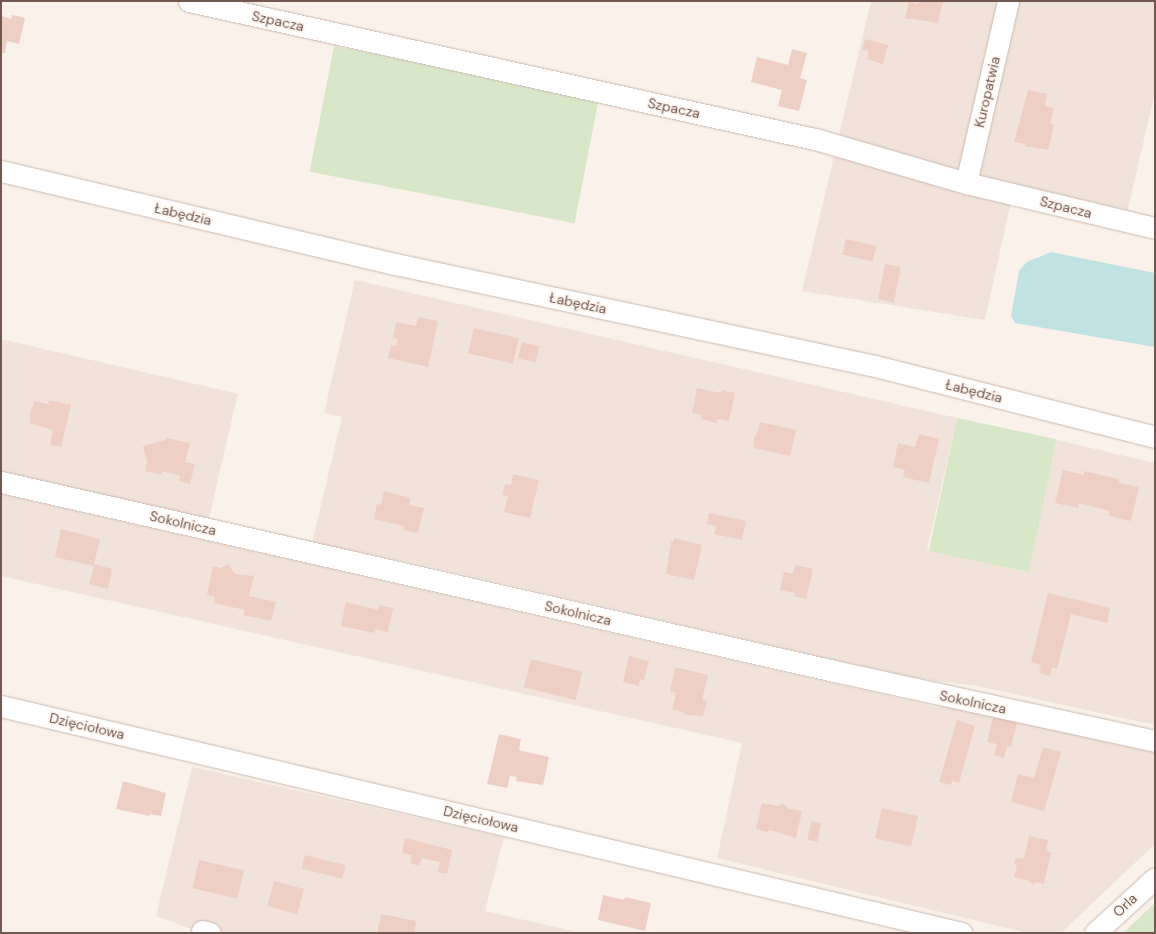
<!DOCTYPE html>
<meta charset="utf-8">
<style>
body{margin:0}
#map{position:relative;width:1156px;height:934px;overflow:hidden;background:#faf2ea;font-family:"DM Sans",sans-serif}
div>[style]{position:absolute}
.residential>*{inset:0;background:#f1e3d9;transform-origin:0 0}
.green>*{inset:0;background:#d9e7c9;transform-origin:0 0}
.water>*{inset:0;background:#c0e2e2}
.building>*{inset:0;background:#edcfc4;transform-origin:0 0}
.roads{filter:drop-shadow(0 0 1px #cbb9b1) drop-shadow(0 0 1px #cbb9b1)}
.minor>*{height:21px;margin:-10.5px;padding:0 10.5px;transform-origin:10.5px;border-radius:10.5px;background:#fff}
span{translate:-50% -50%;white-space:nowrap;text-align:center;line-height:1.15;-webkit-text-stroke:4px #fdf6f0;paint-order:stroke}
.street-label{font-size:14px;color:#725850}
.frame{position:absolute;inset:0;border:2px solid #725850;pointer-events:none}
</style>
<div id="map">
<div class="residential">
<div style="clip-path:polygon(871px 1px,1155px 1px,1155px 92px,1125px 222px,1012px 197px,985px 320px,802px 291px)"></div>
<div style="clip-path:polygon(355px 280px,957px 418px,927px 550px,1026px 572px,1057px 440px,1155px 463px,1155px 725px,977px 686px,913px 678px,422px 565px,312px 543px,342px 417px,324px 413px)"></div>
<div style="left:1px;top:339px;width:243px;height:130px;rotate:13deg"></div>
<div style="clip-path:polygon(1px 494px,937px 707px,953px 706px,978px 711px,1155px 752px,1155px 844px,1061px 933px,1027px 933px,717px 858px,742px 743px,1px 576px)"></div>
<div style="clip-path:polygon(192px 767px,504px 837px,485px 911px,582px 933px,202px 933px,156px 916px)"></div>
</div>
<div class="green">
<div style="left:334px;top:46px;width:270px;height:128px;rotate:11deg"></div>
<div style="left:957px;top:418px;width:102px;height:136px;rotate:12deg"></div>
<div style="clip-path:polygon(1155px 903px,1155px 933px,1123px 933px)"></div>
</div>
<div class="water">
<div style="clip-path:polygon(1051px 252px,1155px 273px,1155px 347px,1015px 323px,1011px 316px,1019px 271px,1027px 262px)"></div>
</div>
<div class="building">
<div style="clip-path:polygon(919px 1px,943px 1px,938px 23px,905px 18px,909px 2px,918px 4px)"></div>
<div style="clip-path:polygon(12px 15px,25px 18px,19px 44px,7px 41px,5px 53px,1px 53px,1px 16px,11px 19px)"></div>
<div style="clip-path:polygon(865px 39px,888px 45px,883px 64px,867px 59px,869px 51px,862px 49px)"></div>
<div style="clip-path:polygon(792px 49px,807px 53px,800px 78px,807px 80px,799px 111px,778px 106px,782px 90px,751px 82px,757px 57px,788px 65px)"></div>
<div style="clip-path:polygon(1028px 90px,1047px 94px,1045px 106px,1054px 108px,1050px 124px,1054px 125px,1048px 150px,1025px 146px,1025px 144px,1014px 142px)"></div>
<div style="left:846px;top:239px;width:31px;height:16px;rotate:13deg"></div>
<div style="left:885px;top:264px;width:16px;height:36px;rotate:11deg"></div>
<div style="clip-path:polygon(418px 317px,438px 321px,428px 367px,388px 358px,391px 345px,396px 346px,398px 340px,393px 338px,396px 322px,416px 326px)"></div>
<div style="left:474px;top:328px;width:46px;height:26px;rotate:13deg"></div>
<div style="left:522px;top:342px;width:18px;height:17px;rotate:13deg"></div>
<div style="clip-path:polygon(697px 388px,721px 393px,722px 390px,735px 393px,729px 421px,717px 419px,717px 423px,701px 419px,702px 415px,692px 413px)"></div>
<div style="clip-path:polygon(49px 400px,71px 405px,61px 447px,50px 445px,53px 430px,30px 423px,30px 412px,35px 401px,48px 404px)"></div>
<div style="clip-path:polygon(760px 422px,796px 430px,790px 456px,754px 448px,754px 437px,757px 434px)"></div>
<div style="clip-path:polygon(919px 434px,939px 439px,929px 483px,903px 477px,905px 470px,893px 467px,898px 443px,915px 447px)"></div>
<div style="clip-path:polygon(166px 438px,190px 443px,185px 462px,195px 464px,190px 484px,179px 481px,180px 476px,162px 471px,161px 475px,145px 471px,147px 462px,143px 446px,166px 440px)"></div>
<div style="clip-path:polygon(1063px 470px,1084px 475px,1084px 471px,1119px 479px,1118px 483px,1139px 487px,1131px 521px,1109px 516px,1110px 511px,1079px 503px,1078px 508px,1055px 503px)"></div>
<div style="clip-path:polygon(513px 474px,539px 480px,530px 518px,504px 512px,508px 496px,502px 495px,505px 484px,511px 485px)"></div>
<div style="clip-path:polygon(384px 491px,411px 498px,409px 505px,424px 508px,418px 533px,403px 530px,404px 526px,374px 519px,377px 504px,381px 505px)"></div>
<div style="clip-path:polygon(709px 513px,746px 521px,742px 540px,714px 534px,716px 526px,707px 524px)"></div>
<div style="clip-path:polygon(61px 529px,100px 539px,94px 564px,112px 569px,108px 589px,89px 584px,94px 566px,55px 557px)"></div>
<div style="clip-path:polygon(674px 538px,702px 545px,694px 580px,666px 574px,671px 541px,673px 542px)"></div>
<div style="clip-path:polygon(228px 564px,235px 574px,254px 576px,249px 596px,276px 602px,271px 621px,243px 615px,245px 610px,214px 603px,215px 597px,207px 595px,213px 566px,221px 568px)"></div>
<div style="clip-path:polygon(796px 565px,813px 569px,806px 599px,794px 596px,795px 593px,780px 590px,784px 572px,793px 574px)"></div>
<div style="clip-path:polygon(1048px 593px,1110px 608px,1107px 623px,1071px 614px,1057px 669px,1052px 667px,1050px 676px,1039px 673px,1041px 665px,1031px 662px)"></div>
<div style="clip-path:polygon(346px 602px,378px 610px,379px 605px,393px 608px,388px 632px,375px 629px,374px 633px,341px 626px)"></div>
<div style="clip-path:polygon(629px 656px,649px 661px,644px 680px,640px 679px,639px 686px,623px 682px)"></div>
<div style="left:531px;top:659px;width:53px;height:29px;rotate:14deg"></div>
<div style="clip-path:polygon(675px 667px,708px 675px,702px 700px,707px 701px,703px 716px,685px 715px,683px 712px,672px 709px,676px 693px,670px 692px)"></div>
<div style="clip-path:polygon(993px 717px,1017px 723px,1011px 747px,1007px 746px,1004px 758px,994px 755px,997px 744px,987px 742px)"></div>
<div style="clip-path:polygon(957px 720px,975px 726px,959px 783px,952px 781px,951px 785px,939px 782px)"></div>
<div style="clip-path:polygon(499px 734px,521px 739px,519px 750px,549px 757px,543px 785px,516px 781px,517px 777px,510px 776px,507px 788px,487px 784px)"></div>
<div style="clip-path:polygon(1043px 747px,1061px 752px,1044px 811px,1011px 802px,1018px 774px,1034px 778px)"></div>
<div style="clip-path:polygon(123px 781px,166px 793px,161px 816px,150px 814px,150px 816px,116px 809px)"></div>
<div style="clip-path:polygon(762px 803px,777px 806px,783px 803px,789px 809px,802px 811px,796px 838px,770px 830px,767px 832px,756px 829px)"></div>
<div style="left:882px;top:808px;width:37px;height:31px;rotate:13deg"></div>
<div style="left:811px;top:821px;width:10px;height:19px;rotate:11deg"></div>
<div style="clip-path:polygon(1029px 836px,1048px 840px,1046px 851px,1051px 852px,1044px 884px,1036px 882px,1033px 884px,1027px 880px,1014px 877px,1017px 866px,1014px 863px,1015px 859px,1024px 858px)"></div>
<div style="clip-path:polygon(405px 838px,452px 850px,447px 874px,438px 872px,440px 862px,422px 858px,419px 866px,410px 863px,412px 855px,402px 853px)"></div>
<div style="left:305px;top:855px;width:42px;height:14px;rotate:14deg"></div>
<div style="left:199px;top:860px;width:46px;height:29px;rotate:13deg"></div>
<div style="left:274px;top:881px;width:31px;height:26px;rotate:15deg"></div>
<div style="clip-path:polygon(603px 895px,624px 900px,625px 897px,651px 903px,645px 931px,598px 920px)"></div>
<div style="clip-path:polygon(381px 914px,416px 921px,414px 933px,377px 933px)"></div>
</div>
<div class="roads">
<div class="minor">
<div style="left:189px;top:1px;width:645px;rotate:12.44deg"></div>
<div style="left:819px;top:140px;width:153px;rotate:16.3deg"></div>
<div style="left:966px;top:183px;width:194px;rotate:13.4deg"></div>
<div style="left:1px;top:171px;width:405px;rotate:13.3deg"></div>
<div style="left:395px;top:264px;width:491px;rotate:12deg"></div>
<div style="left:875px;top:366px;width:289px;rotate:14.2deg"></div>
<div style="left:966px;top:183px;width:187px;rotate:-77deg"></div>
<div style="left:1px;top:482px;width:854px;rotate:12.78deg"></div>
<div style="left:834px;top:671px;width:329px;rotate:12.3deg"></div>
<div style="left:1px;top:706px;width:987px;rotate:13.29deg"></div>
<div style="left:202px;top:931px;width:8px;rotate:14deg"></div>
<div style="left:1095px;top:933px;width:81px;rotate:-42.5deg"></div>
</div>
</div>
<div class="street-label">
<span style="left:278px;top:21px;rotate:12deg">Szpacza</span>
<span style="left:987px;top:92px;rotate:-77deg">Kuropatwia</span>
<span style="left:674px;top:108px;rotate:12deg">Szpacza</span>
<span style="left:1066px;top:207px;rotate:14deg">Szpacza</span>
<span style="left:183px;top:214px;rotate:13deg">Łabędzia</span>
<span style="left:578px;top:303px;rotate:12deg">Łabędzia</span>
<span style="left:974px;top:391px;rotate:14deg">Łabędzia</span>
<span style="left:183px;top:523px;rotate:13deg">Sokolnicza</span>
<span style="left:578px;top:613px;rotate:13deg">Sokolnicza</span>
<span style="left:973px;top:702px;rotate:12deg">Sokolnicza</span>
<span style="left:87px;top:726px;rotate:13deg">Dzięciołowa</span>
<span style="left:481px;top:819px;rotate:13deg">Dzięciołowa</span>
<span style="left:1125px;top:905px;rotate:-43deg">Orla</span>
</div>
<div class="frame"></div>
</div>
